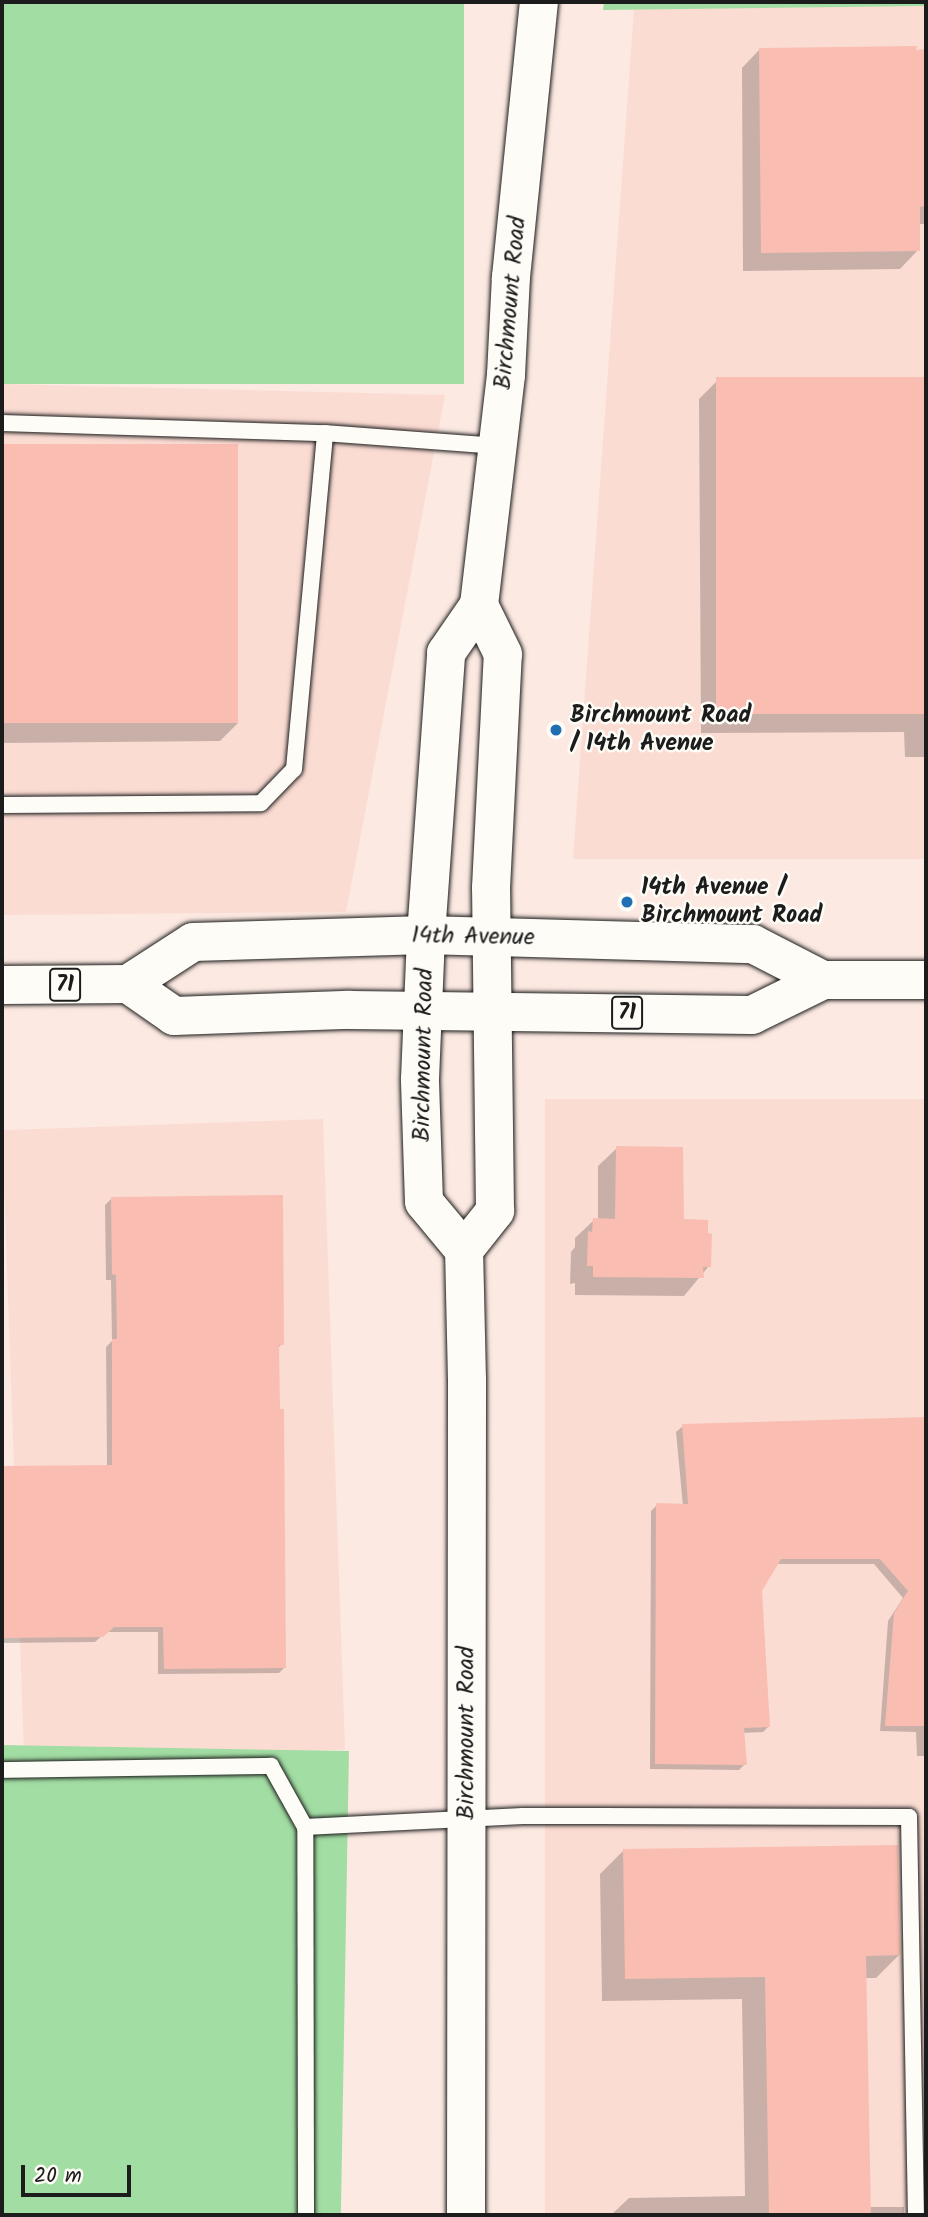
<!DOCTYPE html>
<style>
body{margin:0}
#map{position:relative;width:928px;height:2217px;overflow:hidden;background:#fce9e2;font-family:Kalam,sans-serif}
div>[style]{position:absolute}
.built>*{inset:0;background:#fbdcd3;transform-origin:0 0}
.green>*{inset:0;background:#a2dda3;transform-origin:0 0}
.shadow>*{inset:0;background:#0003}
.building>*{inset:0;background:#f9beb1;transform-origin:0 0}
.roads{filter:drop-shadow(0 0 2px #1c1c1c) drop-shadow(0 0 2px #1c1c1c)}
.lane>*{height:16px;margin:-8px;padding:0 8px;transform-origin:8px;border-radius:8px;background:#fdfcf7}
.secondary>*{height:38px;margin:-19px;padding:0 19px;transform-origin:19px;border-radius:19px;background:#fdfcf7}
.primary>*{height:38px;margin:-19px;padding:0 19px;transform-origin:19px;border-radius:19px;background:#fdfcf7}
.dots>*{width:19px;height:19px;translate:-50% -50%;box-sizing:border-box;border:4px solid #fdfcf7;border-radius:50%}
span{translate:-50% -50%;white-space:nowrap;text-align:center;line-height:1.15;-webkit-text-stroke:5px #fdfcf7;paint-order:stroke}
.shield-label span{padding:2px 5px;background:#fdfcf7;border:2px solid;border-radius:5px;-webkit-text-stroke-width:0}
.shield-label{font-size:23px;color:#1c1c1c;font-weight:700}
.street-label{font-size:24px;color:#1c1c1c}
.poi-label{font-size:24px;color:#1c1c1c;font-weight:700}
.left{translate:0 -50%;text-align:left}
.frame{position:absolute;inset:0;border:4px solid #1c1c1c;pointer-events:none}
.scale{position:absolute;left:21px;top:2165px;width:110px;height:32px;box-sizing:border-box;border:4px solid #1c1c1c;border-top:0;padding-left:9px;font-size:21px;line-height:24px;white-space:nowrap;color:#1c1c1c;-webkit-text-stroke:5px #fdfcf7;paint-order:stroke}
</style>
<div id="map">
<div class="built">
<div style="clip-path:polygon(926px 6px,926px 859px,573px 859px,634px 9px)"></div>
<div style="clip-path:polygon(2px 384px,445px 395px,346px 912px,2px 915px)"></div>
<div style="left:545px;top:1099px;width:381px;height:1116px"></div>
<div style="left:323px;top:1119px;width:631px;height:321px;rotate:88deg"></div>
</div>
<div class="green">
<div style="left:2px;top:2px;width:462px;height:382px"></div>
<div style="clip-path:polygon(604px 2px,926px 2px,926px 6px,603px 10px)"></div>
<div style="left:2px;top:1745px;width:347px;height:470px;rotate:1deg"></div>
</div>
<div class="shadow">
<div style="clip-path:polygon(760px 49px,926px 50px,926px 224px,918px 224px,918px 250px,900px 269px,743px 271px,742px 68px)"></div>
<div style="clip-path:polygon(926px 379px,926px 757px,905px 757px,904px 732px,701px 733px,699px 399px,717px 381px)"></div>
<div style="clip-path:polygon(236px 446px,238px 723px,220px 741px,2px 743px,2px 447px)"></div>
<div style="clip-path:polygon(617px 1148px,682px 1221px,709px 1266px,684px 1296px,575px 1295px,575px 1283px,570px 1284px,571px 1252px,575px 1247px,575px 1238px,594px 1220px,598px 1220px,598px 1166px)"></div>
<div style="clip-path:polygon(111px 1199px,282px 1344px,277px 1349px,285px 1667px,279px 1673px,158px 1674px,158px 1632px,106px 1632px,95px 1642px,2px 1643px,2px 1468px,107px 1467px,106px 1347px,112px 1341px,111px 1280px,106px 1280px,105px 1205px)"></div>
<div style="clip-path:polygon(926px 1419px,926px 1756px,917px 1756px,916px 1732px,880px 1731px,888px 1621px,903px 1598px,874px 1564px,776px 1564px,760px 1590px,769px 1726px,763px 1732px,742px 1733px,745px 1764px,739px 1770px,650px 1769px,651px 1511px,657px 1505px,683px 1506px,676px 1432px,683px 1426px)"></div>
<div style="clip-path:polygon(623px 1851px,899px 1955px,876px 1978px,865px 1978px,869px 2207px,904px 2207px,904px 2215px,611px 2215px,629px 2198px,745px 2196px,742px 1999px,602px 2001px,600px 1874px)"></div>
</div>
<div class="building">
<div style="clip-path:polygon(917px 46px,916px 50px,926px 49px,926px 206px,920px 207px,920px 251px,761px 253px,759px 48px)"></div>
<div style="left:926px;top:377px;width:337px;height:210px;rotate:90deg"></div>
<div style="left:238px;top:444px;width:279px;height:236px;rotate:90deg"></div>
<div style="clip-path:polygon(616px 1146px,683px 1147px,684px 1219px,708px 1220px,708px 1233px,712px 1234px,711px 1267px,703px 1267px,704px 1278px,593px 1277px,593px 1266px,587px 1266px,588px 1231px,592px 1232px,593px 1218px,615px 1219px)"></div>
<div style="clip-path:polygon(283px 1195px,284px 1345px,279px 1345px,280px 1409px,284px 1409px,286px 1668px,164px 1669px,163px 1627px,114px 1627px,103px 1637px,2px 1638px,2px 1466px,112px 1465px,112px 1339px,117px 1339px,116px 1275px,112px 1274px,111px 1197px)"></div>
<div style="clip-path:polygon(926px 1417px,926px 1726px,885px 1726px,894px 1613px,908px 1591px,880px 1559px,781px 1559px,762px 1591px,770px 1727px,744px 1728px,747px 1765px,655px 1764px,656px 1503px,688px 1504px,682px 1424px)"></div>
<div style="clip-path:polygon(898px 1845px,900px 1955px,866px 1956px,871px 2215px,769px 2215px,765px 1977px,625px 1979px,623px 1849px)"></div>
</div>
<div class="roads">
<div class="lane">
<div style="left:2px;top:423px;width:323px;rotate:1.8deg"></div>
<div style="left:2px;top:805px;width:259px;rotate:-0.4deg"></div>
<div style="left:261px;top:803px;width:47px;rotate:-45.9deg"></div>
<div style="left:294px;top:769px;width:337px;rotate:-84.7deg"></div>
<div style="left:325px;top:433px;width:172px;rotate:4.3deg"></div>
<div style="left:2px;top:1770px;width:269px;rotate:-0.9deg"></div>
<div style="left:271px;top:1766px;width:70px;rotate:60.9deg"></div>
<div style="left:306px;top:2215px;width:388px;rotate:-90.1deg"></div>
<div style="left:305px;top:1827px;width:218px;rotate:-2.9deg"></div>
<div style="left:523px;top:1816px;width:77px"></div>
<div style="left:600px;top:1816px;width:309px;rotate:0.2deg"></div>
<div style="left:909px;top:1817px;width:398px;rotate:89deg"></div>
</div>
<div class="secondary">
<div style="left:464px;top:1250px;width:50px;rotate:-51.5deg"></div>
<div style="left:495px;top:1211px;width:323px;rotate:-90.7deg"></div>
<div style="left:491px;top:888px;width:234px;rotate:-87.1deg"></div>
<div style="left:503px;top:654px;width:55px;rotate:-116.1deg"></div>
<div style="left:466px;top:2215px;width:835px;rotate:-89.93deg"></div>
<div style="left:467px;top:1380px;width:130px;rotate:-91.3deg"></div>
<div style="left:464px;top:1250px;width:62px;rotate:-129.8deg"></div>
<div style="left:424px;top:1202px;width:123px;rotate:-91.9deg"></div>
<div style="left:420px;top:1079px;width:144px;rotate:-87.6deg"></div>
<div style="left:426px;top:935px;width:283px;rotate:-85.9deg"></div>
<div style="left:446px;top:653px;width:58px;rotate:-55.5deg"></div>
<div style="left:479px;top:605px;width:232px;rotate:-83.3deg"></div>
<div style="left:506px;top:375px;width:98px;rotate:-87.1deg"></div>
<div style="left:511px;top:277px;width:276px;rotate:-84.2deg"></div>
</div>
<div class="primary">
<div style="left:128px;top:984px;width:56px;rotate:34.8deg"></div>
<div style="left:174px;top:1016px;width:176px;rotate:-2deg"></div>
<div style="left:350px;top:1010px;width:402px;rotate:0.7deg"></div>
<div style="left:752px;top:1015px;width:79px;rotate:-26.2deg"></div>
<div style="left:823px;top:980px;width:103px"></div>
<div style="left:2px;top:985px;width:126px;rotate:-0.5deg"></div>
<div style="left:128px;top:984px;width:77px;rotate:-32.9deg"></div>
<div style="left:193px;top:942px;width:233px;rotate:-1.7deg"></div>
<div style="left:426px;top:935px;width:327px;rotate:1.6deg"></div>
<div style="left:753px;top:944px;width:79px;rotate:27.2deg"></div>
</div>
</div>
<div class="dots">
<div style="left:556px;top:730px;background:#1f6fb2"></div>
<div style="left:627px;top:902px;background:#1f6fb2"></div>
</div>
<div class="shield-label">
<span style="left:65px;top:985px">71</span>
<span style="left:627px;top:1013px">71</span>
</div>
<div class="street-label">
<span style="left:511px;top:303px;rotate:-85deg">Birchmount Road</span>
<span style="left:473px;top:937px;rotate:1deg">14th Avenue</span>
<span style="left:424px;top:1055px;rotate:-89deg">Birchmount Road</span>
<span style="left:467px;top:1733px;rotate:-90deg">Birchmount Road</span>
</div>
<div class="poi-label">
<span class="left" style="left:570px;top:730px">Birchmount Road<br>/ 14th Avenue</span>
<span class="left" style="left:641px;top:902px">14th Avenue /<br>Birchmount Road</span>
</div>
<div class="frame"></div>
<div class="scale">20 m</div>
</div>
